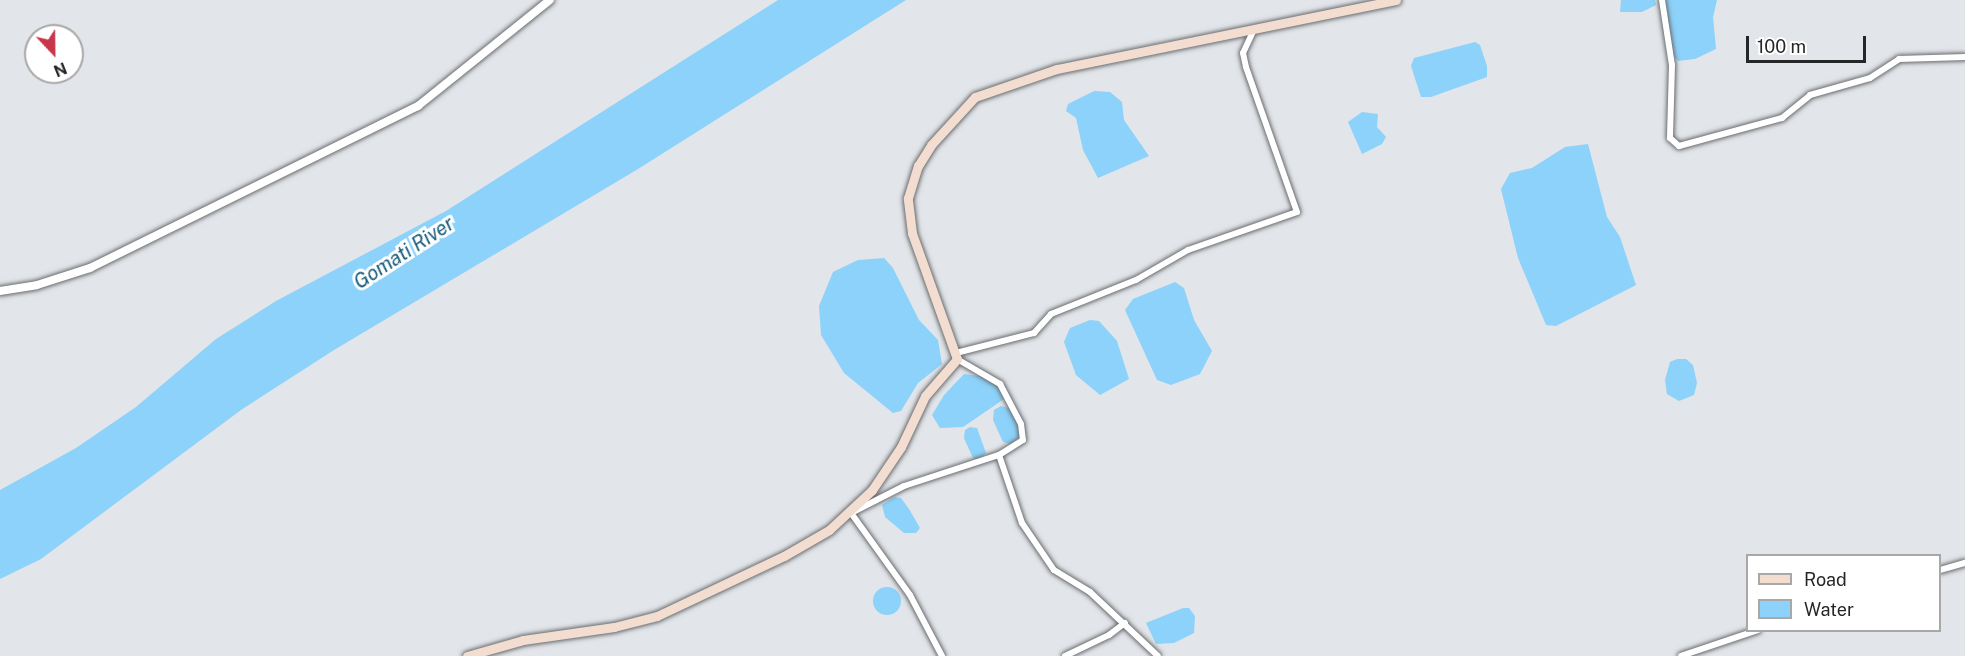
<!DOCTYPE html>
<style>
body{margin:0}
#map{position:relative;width:1965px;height:656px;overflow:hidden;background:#e2e5e9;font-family:"Public Sans",sans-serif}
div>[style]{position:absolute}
.water>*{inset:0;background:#8cd2fa}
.round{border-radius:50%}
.roads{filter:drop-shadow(0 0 2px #6a6d70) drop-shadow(0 0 2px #6a6d70)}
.minor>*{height:6px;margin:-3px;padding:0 3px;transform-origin:3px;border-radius:3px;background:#fff}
.tertiary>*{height:8px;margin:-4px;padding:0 4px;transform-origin:4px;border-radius:4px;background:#fff}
.secondary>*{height:9px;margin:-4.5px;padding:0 4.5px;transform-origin:4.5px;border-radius:4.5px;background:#f3ddd0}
span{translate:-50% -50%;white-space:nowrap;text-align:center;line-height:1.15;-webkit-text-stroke:6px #fff;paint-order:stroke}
.water-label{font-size:20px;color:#135a7b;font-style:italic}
.legend{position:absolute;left:1746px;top:554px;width:195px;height:78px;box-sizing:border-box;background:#fff;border:2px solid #a8a8a9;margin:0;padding:8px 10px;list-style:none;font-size:18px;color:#252627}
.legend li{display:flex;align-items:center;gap:12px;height:30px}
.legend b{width:30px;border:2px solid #a8a8a9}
.north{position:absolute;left:24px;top:24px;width:60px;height:60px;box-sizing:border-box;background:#fff;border:2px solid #a8a8a9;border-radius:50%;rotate:158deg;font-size:16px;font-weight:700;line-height:24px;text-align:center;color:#252627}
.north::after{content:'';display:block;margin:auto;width:21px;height:27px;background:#c7364b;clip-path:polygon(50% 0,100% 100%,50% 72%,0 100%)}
.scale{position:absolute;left:1746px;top:36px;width:120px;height:27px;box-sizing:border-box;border:3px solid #252627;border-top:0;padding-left:8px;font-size:18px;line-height:21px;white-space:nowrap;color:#252627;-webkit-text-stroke:4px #fff;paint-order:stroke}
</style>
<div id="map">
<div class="water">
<div style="clip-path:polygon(778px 0,906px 0,638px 169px,334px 350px,241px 410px,41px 559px,0 579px,0 490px,76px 448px,136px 407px,216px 339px,276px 301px,446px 211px)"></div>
<div style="clip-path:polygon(1621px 0,1655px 0,1656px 5px,1642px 12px,1620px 12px)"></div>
<div style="clip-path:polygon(1664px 0,1717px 0,1713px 17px,1716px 49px,1695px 59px,1678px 61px,1672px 54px)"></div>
<div style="clip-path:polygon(1475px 42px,1480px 45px,1487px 66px,1487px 77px,1431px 97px,1421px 97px,1411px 66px,1414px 58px)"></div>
<div style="clip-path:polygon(1094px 91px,1110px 92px,1122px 102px,1124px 120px,1149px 156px,1098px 178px,1083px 150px,1076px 118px,1066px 111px,1068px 104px)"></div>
<div style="clip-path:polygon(1362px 112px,1378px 114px,1377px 127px,1386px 137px,1382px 144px,1362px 154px,1348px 122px)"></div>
<div style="clip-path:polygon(1588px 144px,1607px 217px,1620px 237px,1636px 285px,1556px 326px,1546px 325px,1518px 258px,1501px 189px,1510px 173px,1532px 168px,1565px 147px)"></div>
<div style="clip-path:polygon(884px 258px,893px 268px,919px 320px,938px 340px,942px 364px,918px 383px,901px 411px,893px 413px,844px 373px,821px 335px,819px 306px,833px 272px,858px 260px)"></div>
<div style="clip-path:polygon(1175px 282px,1184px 288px,1194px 320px,1212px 351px,1200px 374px,1171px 385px,1157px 380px,1125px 310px,1133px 299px)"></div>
<div style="clip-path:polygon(1090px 320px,1099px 321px,1117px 341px,1129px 379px,1100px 395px,1076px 375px,1064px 342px,1070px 328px)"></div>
<div style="clip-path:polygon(1677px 359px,1686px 359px,1693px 365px,1697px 383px,1694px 395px,1679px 401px,1667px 394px,1665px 380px,1670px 362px)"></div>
<div style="clip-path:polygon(964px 374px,986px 377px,997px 385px,1004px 399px,963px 427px,940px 428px,932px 415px,944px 395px)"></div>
<div style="clip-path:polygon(1001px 406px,1009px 408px,1020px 427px,1020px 436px,1011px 444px,1003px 442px,993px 420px,994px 410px)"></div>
<div style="clip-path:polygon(970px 427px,977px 428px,986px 453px,979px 460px,973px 458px,964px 438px,965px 430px)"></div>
<div style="clip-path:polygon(894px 497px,901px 498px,909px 509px,920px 528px,916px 533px,904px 533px,885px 517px,882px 505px)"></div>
<div class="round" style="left:873px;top:587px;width:28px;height:28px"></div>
<div style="clip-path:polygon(1183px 608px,1189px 608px,1195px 616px,1194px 633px,1174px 643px,1156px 644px,1146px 623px)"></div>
</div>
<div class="roads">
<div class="minor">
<div style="left:1662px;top:0;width:66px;rotate:81.3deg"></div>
<div style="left:1672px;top:65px;width:73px;rotate:91.6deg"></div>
<div style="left:1670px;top:138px;width:12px;rotate:42deg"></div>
<div style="left:1679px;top:146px;width:107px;rotate:-15.2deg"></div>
<div style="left:1782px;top:118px;width:36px;rotate:-39deg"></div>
<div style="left:1810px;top:95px;width:62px;rotate:-15.8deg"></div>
<div style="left:1870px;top:78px;width:35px;rotate:-33deg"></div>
<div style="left:1899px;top:59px;width:66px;rotate:-1.7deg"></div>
<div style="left:956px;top:353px;width:81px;rotate:-14.4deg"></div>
<div style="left:1034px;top:333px;width:25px;rotate:-48deg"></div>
<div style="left:1051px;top:314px;width:92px;rotate:-21.8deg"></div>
<div style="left:1136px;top:280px;width:60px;rotate:-30deg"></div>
<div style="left:1188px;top:250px;width:115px;rotate:-19.2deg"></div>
<div style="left:1297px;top:212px;width:154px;rotate:-109.4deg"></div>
<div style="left:1246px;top:67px;width:14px;rotate:-102deg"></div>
<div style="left:1243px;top:53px;width:26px;rotate:-65deg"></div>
<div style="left:957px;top:359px;width:50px;rotate:30.2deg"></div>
<div style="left:1000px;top:384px;width:45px;rotate:62.3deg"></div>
<div style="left:1021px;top:424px;width:16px;rotate:83deg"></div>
<div style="left:1023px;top:440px;width:28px;rotate:148deg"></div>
<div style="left:1940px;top:570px;width:26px;rotate:-16deg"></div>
<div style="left:942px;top:656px;width:69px;rotate:-117.7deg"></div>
<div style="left:910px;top:595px;width:101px;rotate:-125.7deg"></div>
<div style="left:851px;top:513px;width:59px;rotate:-27deg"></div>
<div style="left:904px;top:486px;width:100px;rotate:-18.1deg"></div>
<div style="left:999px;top:455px;width:72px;rotate:71.3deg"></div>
<div style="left:1022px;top:523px;width:57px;rotate:55.8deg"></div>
<div style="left:1054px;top:570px;width:42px;rotate:31.4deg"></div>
<div style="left:1090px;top:592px;width:93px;rotate:43.3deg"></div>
<div style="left:1065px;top:656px;width:49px;rotate:-25.5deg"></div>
<div style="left:1109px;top:635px;width:20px;rotate:-37deg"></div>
<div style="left:1681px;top:656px;width:81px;rotate:-18.7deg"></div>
</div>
<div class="tertiary">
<div style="left:0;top:291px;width:37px;rotate:-9deg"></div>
<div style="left:37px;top:285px;width:56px;rotate:-17.8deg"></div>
<div style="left:90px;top:268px;width:366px;rotate:-26.3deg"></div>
<div style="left:418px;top:106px;width:169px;rotate:-38.8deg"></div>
</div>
<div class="secondary">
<div style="left:467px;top:656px;width:58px;rotate:-15.9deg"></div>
<div style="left:523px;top:640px;width:92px;rotate:-8.1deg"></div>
<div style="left:614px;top:627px;width:44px;rotate:-14.3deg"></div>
<div style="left:657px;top:616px;width:140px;rotate:-25.3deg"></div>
<div style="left:784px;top:556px;width:52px;rotate:-30deg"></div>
<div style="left:829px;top:530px;width:59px;rotate:-42.9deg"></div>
<div style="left:872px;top:490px;width:52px;rotate:-56deg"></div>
<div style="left:901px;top:447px;width:56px;rotate:-64.8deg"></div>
<div style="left:925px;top:396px;width:49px;rotate:-49.1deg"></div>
<div style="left:957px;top:359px;width:134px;rotate:-109.7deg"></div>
<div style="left:912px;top:233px;width:35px;rotate:-97deg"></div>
<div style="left:908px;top:198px;width:34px;rotate:-73deg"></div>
<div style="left:918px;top:166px;width:25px;rotate:-58deg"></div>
<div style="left:931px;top:145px;width:65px;rotate:-47.5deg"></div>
<div style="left:975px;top:97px;width:87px;rotate:-18.9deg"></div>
<div style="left:1057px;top:69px;width:346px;rotate:-11.5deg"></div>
</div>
</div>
<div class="water-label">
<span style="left:404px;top:253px;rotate:-33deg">Gomati River</span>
</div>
<ul class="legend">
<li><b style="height:8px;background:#f3ddd0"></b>Road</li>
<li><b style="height:16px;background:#8cd2fa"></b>Water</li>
</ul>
<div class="north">N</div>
<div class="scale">100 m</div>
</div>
